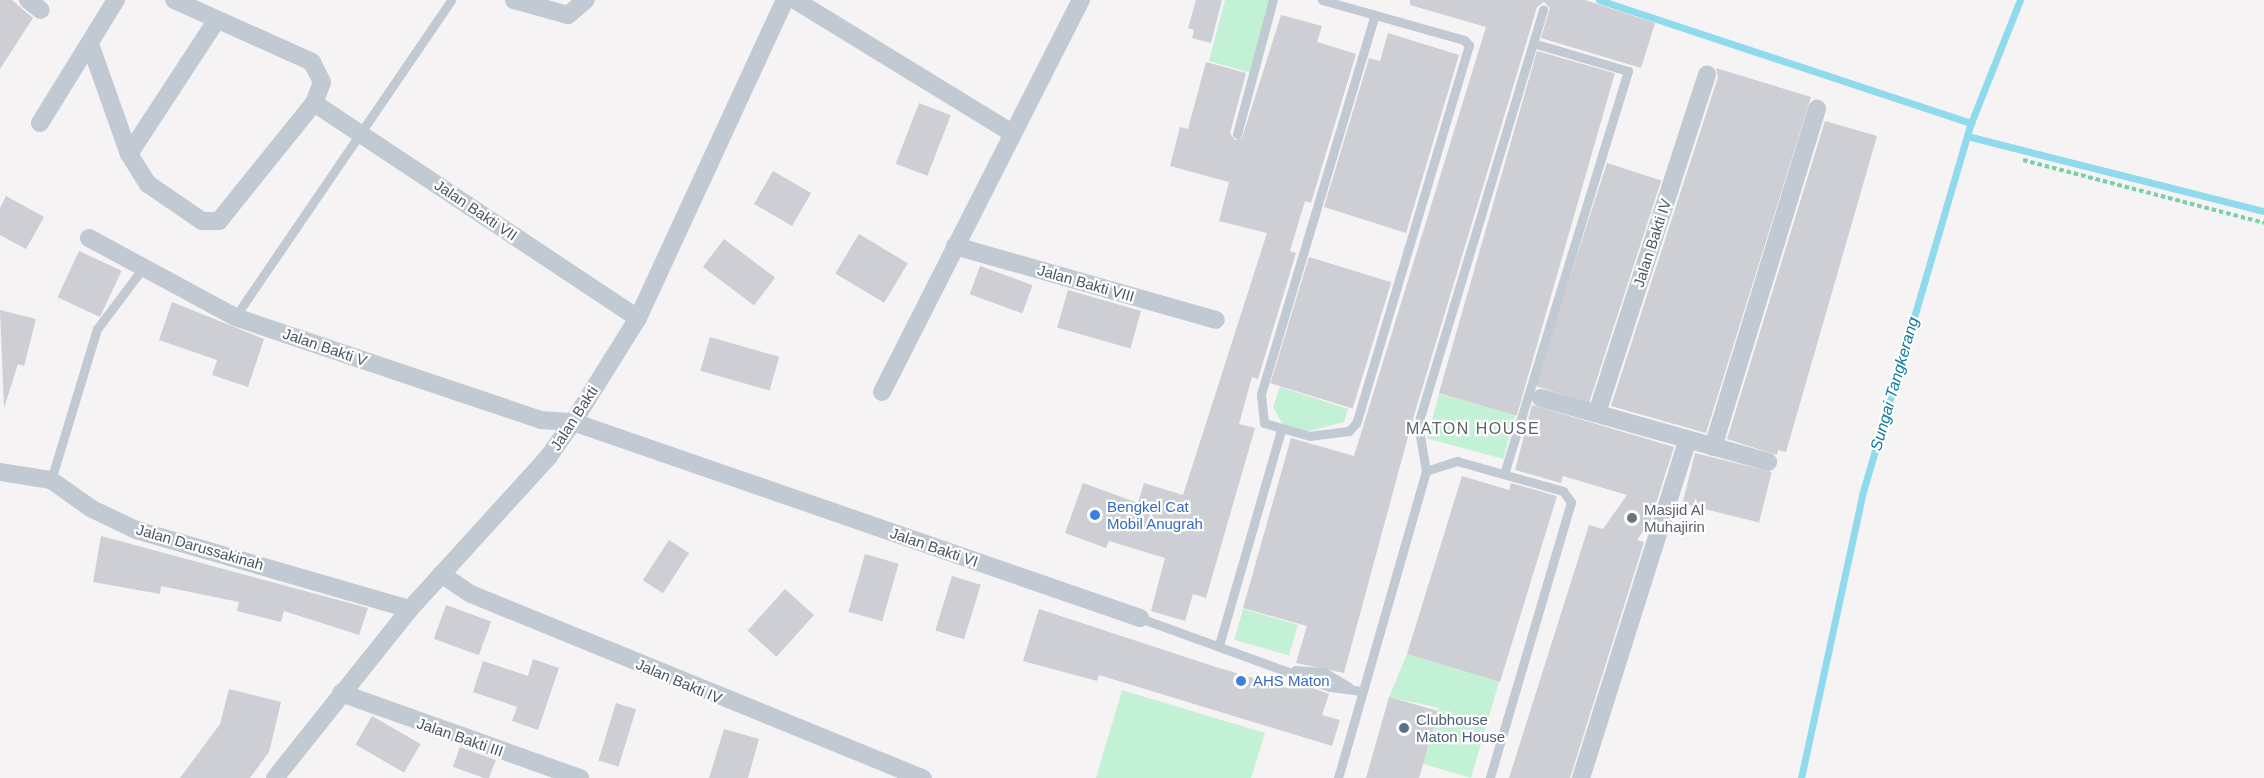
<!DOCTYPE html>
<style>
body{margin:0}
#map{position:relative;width:2264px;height:778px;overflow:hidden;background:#f5f3f3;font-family:Arial,sans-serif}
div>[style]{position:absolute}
.green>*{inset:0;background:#c3f1d5;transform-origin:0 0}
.stream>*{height:7px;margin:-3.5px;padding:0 3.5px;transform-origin:3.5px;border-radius:3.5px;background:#90daee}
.building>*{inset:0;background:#cdcfd5;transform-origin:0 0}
.path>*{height:4px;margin-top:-2px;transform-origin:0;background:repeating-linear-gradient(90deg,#7ad0a6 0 4.5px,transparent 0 7.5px)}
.service>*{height:9px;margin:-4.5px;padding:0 4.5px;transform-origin:4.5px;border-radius:4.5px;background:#c1cad2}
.minor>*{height:18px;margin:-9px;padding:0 9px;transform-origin:9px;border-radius:9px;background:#c1cad2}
.dots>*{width:16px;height:16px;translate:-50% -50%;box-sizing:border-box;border:3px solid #fff;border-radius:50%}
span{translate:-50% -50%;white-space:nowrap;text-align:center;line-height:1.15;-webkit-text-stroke:4.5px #fff;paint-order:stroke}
.street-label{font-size:15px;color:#4a5661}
.shop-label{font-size:15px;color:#366cbe}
.left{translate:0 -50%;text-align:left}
.worship-label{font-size:15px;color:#5b616d}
.service-label{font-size:15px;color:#4e5e75}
.water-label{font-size:16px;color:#0c7c9b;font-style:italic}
.neighbourhood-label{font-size:16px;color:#5f6368;letter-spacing:1.5px}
</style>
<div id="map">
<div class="green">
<div style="clip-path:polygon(1225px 0,1270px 0,1251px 73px,1209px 61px)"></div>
<div style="clip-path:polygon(1280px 387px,1348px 409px,1344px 422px,1309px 431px,1283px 425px,1273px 407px)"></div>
<div style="left:1439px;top:394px;width:79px;height:46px;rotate:15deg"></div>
<div style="left:1243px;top:609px;width:57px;height:32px;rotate:16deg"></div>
<div style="clip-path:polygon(1407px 654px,1499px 682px,1471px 778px,1413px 761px,1428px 748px,1439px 708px,1389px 697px)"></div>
<div style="clip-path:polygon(1122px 690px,1265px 733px,1251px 778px,1096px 778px)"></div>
</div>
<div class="stream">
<div style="left:1599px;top:0;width:392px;rotate:18.3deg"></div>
<div style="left:1967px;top:136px;width:306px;rotate:14.2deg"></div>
<div style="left:1801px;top:778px;width:289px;rotate:-77.8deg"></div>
<div style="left:1862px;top:495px;width:388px;rotate:-73.7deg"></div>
<div style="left:1971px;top:123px;width:132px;rotate:-68.3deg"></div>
</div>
<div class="building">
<div style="clip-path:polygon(0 0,12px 0,33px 18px,0 69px)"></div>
<div style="clip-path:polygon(1196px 0,1222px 0,1211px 43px,1192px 38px,1194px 30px,1188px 28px)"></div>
<div style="clip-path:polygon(1410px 0,1585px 0,1655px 23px,1641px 68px,1541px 38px,1550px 8px,1544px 2px,1537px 7px,1412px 422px,1344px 673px,1296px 663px,1307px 626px,1243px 608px,1291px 438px,1354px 456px,1486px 27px,1410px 5px)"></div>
<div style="clip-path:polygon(1281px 15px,1322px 26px,1317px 42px,1356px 54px,1311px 203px,1305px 201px,1290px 251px,1296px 253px,1258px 379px,1252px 377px,1239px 424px,1255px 428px,1206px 598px,1193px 594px,1185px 621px,1151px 611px,1165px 558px,1109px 541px,1106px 548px,1065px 533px,1083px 483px,1138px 503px,1144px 483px,1183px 495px,1267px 233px,1219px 221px,1229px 182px,1170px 166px,1180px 127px,1188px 129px,1206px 62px,1246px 73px,1230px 133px,1235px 140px,1242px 138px)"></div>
<div style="clip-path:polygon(1388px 33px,1459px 55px,1406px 233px,1324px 207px,1369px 58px,1380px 61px)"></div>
<div style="left:1537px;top:51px;width:81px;height:356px;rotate:16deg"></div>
<div style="clip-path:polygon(1716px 68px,1811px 97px,1706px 433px,1611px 406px,1718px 77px)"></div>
<div style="left:919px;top:103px;width:34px;height:65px;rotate:21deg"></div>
<div style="clip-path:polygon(1825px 121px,1877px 136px,1786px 452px,1778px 450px,1777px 455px,1727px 439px)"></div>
<div style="left:1607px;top:163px;width:57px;height:234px;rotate:18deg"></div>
<div style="left:773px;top:171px;width:44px;height:38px;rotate:30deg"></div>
<div style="clip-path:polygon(6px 196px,44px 217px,26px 249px,0 235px,0 208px)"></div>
<div style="left:859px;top:234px;width:57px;height:46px;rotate:31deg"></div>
<div style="left:724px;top:239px;width:64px;height:35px;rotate:37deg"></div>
<div style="left:79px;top:251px;width:47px;height:51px;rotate:25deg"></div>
<div style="left:1309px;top:257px;width:86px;height:132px;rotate:17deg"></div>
<div style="left:980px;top:266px;width:56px;height:30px;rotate:20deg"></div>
<div style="left:1068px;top:290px;width:76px;height:39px;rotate:16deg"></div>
<div style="clip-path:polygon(172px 302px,264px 339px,248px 387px,212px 375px,217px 360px,159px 340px)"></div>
<div style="clip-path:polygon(0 310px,36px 319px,24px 366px,18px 364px,4px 408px)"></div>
<div style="left:710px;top:337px;width:72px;height:35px;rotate:16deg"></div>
<div style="clip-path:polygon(1532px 405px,1674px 447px,1650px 522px,1637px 540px,1644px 542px,1570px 778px,1509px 778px,1589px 525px,1603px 529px,1627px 495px,1563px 476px,1561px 483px,1515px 470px)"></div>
<div style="left:1695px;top:453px;width:79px;height:52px;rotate:14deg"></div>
<div style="clip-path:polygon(1462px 476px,1509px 490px,1511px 483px,1557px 496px,1500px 682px,1407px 654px)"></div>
<div style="clip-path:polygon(101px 536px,368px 608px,359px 635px,284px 611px,281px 622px,237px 611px,239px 602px,161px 586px,160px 594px,93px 582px)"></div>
<div style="left:669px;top:540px;width:24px;height:48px;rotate:33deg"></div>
<div style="left:865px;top:554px;width:35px;height:60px;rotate:16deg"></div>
<div style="left:952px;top:576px;width:30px;height:57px;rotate:17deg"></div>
<div style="left:785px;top:589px;width:39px;height:56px;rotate:42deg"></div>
<div style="left:446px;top:605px;width:48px;height:36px;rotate:20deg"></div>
<div style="clip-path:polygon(1039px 609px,1219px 668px,1287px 688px,1291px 680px,1329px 694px,1322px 715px,1340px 720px,1332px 746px,1099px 675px,1097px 681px,1023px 661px)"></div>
<div style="clip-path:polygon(533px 659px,559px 668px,538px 730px,512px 721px,517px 707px,473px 692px,483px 661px,528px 676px)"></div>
<div style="clip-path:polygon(229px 689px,281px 702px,269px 752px,250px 778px,180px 778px,220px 724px)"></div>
<div style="clip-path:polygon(1389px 697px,1438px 711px,1419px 778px,1366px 778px)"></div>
<div style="left:616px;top:703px;width:21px;height:60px;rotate:17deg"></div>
<div style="left:372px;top:716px;width:56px;height:33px;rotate:30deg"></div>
<div style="clip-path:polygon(724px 729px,759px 739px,748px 778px,709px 778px)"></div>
<div style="left:460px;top:747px;width:38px;height:21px;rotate:20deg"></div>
</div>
<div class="path">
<div style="left:2023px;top:160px;width:249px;rotate:14.6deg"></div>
</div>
<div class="service">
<div style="left:1322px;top:0;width:148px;rotate:15.7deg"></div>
<div style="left:1464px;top:40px;width:7px;rotate:45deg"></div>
<div style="left:1469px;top:45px;width:395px;rotate:106.6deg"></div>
<div style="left:1356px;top:423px;width:11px;rotate:131deg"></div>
<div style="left:1349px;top:431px;width:39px;rotate:173deg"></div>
<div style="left:1310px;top:436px;width:48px;rotate:-164.2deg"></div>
<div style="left:1264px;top:423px;width:29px;rotate:-96deg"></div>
<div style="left:1261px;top:394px;width:396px;rotate:-73.3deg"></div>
<div style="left:1237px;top:134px;width:139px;rotate:-75deg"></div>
<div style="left:235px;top:317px;width:384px;rotate:-55.7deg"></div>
<div style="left:1426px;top:471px;width:33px;rotate:-18deg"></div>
<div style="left:1457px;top:461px;width:110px;rotate:15.8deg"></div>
<div style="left:1563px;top:491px;width:14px;rotate:54deg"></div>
<div style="left:1571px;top:502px;width:288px;rotate:106.4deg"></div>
<div style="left:1504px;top:474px;width:422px;rotate:-72.9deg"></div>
<div style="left:1628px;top:71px;width:99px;rotate:-163.6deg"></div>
<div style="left:51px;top:480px;width:158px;rotate:-73.1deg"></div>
<div style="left:97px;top:329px;width:76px;rotate:-53deg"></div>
<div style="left:1140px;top:618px;width:202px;rotate:20deg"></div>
<div style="left:1330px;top:687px;width:33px;rotate:7deg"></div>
<div style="left:1219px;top:645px;width:224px;rotate:-73.9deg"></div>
<div style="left:1295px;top:670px;width:29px;rotate:4deg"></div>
<div style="left:1324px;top:672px;width:29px;rotate:31deg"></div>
<div style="left:1338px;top:778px;width:319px;rotate:-74deg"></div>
<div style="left:1426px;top:471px;width:48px;rotate:-99.7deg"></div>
<div style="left:1418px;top:424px;width:433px;rotate:-73.2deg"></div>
</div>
<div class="minor">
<div style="left:28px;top:0;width:16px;rotate:38deg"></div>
<div style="left:514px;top:0;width:56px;rotate:15.5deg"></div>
<div style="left:568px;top:15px;width:23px;rotate:-40deg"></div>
<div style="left:795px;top:0;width:255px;rotate:31.5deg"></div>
<div style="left:90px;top:44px;width:117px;rotate:70.5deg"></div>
<div style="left:129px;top:154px;width:36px;rotate:58deg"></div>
<div style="left:148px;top:184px;width:65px;rotate:34.4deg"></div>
<div style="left:202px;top:221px;width:17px"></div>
<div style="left:219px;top:221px;width:151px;rotate:-51.2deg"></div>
<div style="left:314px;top:103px;width:22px;rotate:-69deg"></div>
<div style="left:322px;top:82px;width:22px;rotate:-117deg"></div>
<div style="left:312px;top:62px;width:151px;rotate:-155.8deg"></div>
<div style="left:314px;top:103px;width:389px;rotate:33.6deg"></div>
<div style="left:40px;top:123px;width:145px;rotate:-58.3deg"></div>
<div style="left:129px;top:154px;width:159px;rotate:-56.8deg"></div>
<div style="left:89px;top:238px;width:166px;rotate:28.4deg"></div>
<div style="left:235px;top:317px;width:323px;rotate:18.6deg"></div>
<div style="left:541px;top:420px;width:32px;rotate:4deg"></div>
<div style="left:573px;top:422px;width:600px;rotate:19.07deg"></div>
<div style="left:955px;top:246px;width:271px;rotate:15.8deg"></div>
<div style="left:882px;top:392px;width:440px;rotate:-63.1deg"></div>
<div style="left:1541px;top:398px;width:236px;rotate:15.7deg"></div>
<div style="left:1597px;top:413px;width:356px;rotate:-72deg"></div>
<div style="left:1713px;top:447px;width:354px;rotate:-72.9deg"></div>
<div style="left:0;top:472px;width:52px;rotate:8.9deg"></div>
<div style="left:51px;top:480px;width:50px;rotate:35.3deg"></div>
<div style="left:92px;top:509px;width:49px;rotate:25.5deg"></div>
<div style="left:136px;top:530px;width:285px;rotate:16.1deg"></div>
<div style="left:441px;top:574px;width:36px;rotate:34deg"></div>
<div style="left:471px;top:594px;width:488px;rotate:22.2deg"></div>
<div style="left:341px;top:693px;width:254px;rotate:19.6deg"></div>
<div style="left:275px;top:778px;width:216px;rotate:-51.4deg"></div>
<div style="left:410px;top:609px;width:207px;rotate:-47.7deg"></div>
<div style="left:549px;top:456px;width:42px;rotate:-54.8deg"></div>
<div style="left:573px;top:422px;width:123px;rotate:-58deg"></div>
<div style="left:638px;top:318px;width:350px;rotate:-65.2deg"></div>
<div style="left:1581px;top:778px;width:355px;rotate:-72.5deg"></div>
</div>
<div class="dots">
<div style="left:1095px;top:515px;background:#3f7fe0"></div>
<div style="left:1632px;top:518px;background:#6b7280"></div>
<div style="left:1241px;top:681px;background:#3f7fe0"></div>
<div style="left:1404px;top:728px;background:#5c6f8a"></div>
</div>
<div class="street-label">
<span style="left:476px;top:210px;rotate:34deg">Jalan Bakti VII</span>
<span style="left:1652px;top:243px;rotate:-72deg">Jalan Bakti IV</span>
<span style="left:1086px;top:283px;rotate:16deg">Jalan Bakti VIII</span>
<span style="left:325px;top:347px;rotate:19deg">Jalan Bakti V</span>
<span style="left:574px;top:418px;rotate:-57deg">Jalan Bakti</span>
<span style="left:200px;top:547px;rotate:16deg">Jalan Darussakinah</span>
<span style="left:934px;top:547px;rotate:19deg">Jalan Bakti VI</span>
<span style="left:679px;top:681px;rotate:23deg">Jalan Bakti IV</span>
<span style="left:460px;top:737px;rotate:19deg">Jalan Bakti III</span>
</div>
<div class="shop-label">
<span class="left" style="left:1107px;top:515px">Bengkel Cat<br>Mobil Anugrah</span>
<span class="left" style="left:1253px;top:681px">AHS Maton</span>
</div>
<div class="worship-label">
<span class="left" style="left:1644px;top:518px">Masjid Al<br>Muhajirin</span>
</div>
<div class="service-label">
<span class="left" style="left:1416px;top:728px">Clubhouse<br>Maton House</span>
</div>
<div class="water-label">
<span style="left:1895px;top:384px;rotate:-74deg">Sungai Tangkerang</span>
</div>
<div class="neighbourhood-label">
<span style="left:1473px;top:429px">MATON HOUSE</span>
</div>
</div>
